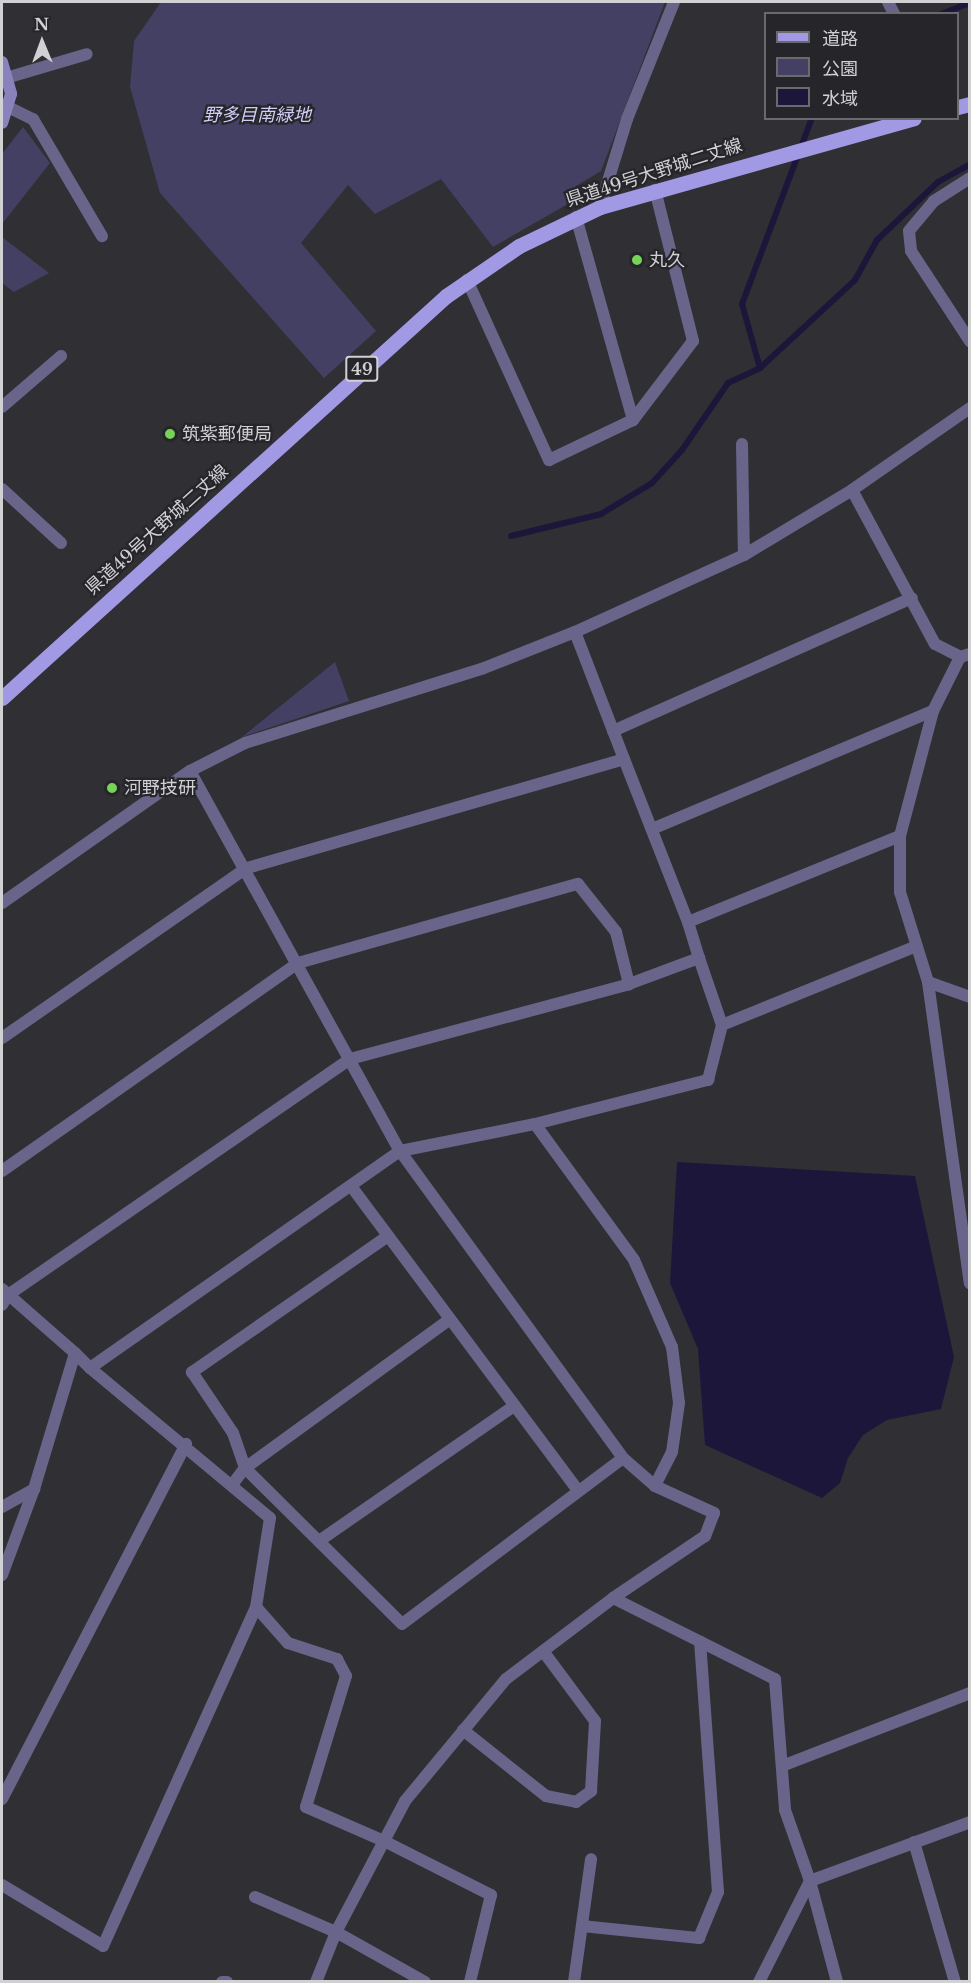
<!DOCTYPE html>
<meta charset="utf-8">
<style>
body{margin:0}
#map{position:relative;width:971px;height:1983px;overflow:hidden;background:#2f2f34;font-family:"Libre Baskerville","Noto Sans JP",serif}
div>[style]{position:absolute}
.green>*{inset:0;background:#444063}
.water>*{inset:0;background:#1d163b}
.stream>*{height:6px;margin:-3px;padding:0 3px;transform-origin:3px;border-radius:3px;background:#1d163b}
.street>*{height:12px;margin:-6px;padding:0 6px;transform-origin:6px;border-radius:6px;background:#69658a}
.secondary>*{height:12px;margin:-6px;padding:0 6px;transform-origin:6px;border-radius:6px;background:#8982bd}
.primary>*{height:15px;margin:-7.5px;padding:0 7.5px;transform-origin:7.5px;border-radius:7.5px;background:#a299e4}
.dots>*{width:16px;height:16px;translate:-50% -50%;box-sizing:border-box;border:3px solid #25252a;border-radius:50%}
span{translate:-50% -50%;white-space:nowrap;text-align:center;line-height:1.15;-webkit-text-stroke:4.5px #25252a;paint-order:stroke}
.shield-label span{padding:2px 4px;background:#25252a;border:2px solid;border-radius:4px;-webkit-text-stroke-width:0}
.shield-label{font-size:16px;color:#d1d1d4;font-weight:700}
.park-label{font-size:18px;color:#d1cdf8;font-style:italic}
.street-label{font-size:18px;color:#d1d1d4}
.poi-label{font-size:18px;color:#d1d1d4}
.left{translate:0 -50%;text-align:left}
.frame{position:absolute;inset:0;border:3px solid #d1d1d4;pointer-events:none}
.legend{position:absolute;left:764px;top:12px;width:195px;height:108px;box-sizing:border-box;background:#25252a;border:2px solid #6a6a6e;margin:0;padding:8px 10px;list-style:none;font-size:18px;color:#d1d1d4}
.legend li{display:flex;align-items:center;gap:12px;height:30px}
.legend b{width:30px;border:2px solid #6a6a6e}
.north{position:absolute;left:12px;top:12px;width:60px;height:60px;-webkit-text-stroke:4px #25252a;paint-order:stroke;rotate:359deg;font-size:16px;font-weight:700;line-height:24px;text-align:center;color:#d1d1d4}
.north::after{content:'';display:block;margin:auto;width:21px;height:27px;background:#d1d1d4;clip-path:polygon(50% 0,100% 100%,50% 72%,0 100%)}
</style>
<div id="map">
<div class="green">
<div style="clip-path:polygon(161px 2px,665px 2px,601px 171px,576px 186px,566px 205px,493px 247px,441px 179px,375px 214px,348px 185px,301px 243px,376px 331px,324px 378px,160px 193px,130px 87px,134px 41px)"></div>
<div style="clip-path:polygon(23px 127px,50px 163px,2px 224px,2px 154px)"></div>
<div style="clip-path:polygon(2px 237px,49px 273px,14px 292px,2px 283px)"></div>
<div style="clip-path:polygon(335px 662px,349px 701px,242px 737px)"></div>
</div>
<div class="water">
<div style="clip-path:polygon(677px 1162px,915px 1176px,954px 1357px,941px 1409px,887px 1420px,863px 1435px,848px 1458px,840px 1483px,822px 1498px,705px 1445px,698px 1349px,670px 1283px)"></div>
</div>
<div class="stream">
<div style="left:941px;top:14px;width:31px;rotate:-21deg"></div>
<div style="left:760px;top:368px;width:66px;rotate:-105.7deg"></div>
<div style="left:742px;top:304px;width:199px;rotate:-69.4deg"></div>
<div style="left:511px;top:536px;width:93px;rotate:-13.7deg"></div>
<div style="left:601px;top:514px;width:60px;rotate:-31.3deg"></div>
<div style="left:652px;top:483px;width:45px;rotate:-47.7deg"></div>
<div style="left:682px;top:450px;width:81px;rotate:-55.5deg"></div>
<div style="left:728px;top:383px;width:35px;rotate:-25deg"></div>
<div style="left:760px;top:368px;width:129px;rotate:-42.8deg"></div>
<div style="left:855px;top:280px;width:46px;rotate:-61.2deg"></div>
<div style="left:877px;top:240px;width:84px;rotate:-43.6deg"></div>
<div style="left:938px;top:182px;width:37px;rotate:-29deg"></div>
</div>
<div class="street">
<div style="left:888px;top:2px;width:13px;rotate:63deg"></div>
<div style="left:6px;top:78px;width:84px;rotate:-16.5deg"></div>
<div style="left:8px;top:107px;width:28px;rotate:26deg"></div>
<div style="left:33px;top:119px;width:136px;rotate:59.5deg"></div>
<div style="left:970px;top:178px;width:43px;rotate:147.4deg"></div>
<div style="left:934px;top:201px;width:39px;rotate:130deg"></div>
<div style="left:909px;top:231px;width:20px;rotate:84deg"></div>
<div style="left:911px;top:251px;width:108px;rotate:56.8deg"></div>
<div style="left:600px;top:207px;width:92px;rotate:-72.9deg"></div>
<div style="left:627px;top:119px;width:126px;rotate:-68.1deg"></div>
<div style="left:576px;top:217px;width:211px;rotate:74.3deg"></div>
<div style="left:467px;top:280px;width:198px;rotate:65.5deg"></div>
<div style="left:549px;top:460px;width:93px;rotate:-25.5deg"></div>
<div style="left:633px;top:420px;width:99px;rotate:-52.8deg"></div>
<div style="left:693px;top:341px;width:156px;rotate:-104.1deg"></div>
<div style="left:2px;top:407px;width:78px;rotate:-40.8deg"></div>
<div style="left:742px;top:444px;width:111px;rotate:89deg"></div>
<div style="left:2px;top:489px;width:80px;rotate:42.5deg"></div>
<div style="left:852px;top:490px;width:175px;rotate:61.7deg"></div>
<div style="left:935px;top:644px;width:28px;rotate:27deg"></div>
<div style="left:575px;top:632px;width:136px;rotate:68.9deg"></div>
<div style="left:613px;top:731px;width:327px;rotate:-24deg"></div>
<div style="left:190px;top:771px;width:434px;rotate:61.1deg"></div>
<div style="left:400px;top:1151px;width:379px;rotate:54deg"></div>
<div style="left:623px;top:1458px;width:43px;rotate:41.2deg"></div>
<div style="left:655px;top:1486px;width:65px;rotate:24.6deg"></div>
<div style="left:714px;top:1513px;width:25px;rotate:111deg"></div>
<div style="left:705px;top:1536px;width:111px;rotate:146deg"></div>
<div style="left:613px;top:1598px;width:181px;rotate:26.6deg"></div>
<div style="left:775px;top:1679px;width:131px;rotate:85.6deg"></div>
<div style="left:785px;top:1810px;width:75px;rotate:70.6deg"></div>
<div style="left:810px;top:1881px;width:105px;rotate:75deg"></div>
<div style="left:652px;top:829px;width:305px;rotate:-22.8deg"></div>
<div style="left:900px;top:836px;width:56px;rotate:90deg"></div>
<div style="left:900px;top:892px;width:94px;rotate:72.7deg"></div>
<div style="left:928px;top:982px;width:45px;rotate:19.7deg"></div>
<div style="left:2px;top:903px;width:230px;rotate:-35.1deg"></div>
<div style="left:190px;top:771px;width:62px;rotate:-27deg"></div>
<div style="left:245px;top:743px;width:250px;rotate:-17.4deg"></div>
<div style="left:484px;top:668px;width:98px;rotate:-21.6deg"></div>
<div style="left:575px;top:632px;width:186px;rotate:-24.5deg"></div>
<div style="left:744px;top:555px;width:126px;rotate:-31deg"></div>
<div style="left:852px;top:490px;width:144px;rotate:-34.8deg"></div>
<div style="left:699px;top:958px;width:71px;rotate:71.1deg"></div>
<div style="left:722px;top:1025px;width:210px;rotate:-22.1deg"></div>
<div style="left:928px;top:982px;width:304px;rotate:82.1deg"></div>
<div style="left:2px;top:1038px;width:298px;rotate:-34.8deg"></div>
<div style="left:247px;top:868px;width:392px;rotate:-16.1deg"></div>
<div style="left:624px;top:759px;width:175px;rotate:68.6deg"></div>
<div style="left:535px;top:1124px;width:168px;rotate:53.9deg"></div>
<div style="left:634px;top:1260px;width:95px;rotate:66.4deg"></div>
<div style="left:672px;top:1347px;width:56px;rotate:82.9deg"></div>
<div style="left:679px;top:1403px;width:49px;rotate:98.1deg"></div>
<div style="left:672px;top:1452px;width:38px;rotate:117deg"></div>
<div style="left:2px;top:1171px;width:362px;rotate:-35.1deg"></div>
<div style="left:298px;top:963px;width:291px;rotate:-15.8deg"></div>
<div style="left:578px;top:884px;width:61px;rotate:51.6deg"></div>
<div style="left:616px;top:932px;width:54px;rotate:76deg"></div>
<div style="left:351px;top:1186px;width:380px;rotate:53.3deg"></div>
<div style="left:388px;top:1236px;width:239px;rotate:145.2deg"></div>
<div style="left:192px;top:1372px;width:73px;rotate:56.1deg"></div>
<div style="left:233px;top:1433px;width:37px;rotate:71deg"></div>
<div style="left:245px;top:1468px;width:253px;rotate:-36deg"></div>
<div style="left:2px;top:1289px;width:97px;rotate:41.2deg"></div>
<div style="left:2px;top:1305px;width:12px;rotate:-59deg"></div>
<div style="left:8px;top:1295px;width:416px;rotate:-34.6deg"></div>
<div style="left:350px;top:1059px;width:289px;rotate:-15deg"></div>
<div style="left:629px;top:984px;width:75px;rotate:-20.4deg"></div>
<div style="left:699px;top:958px;width:38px;rotate:-107deg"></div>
<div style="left:688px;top:922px;width:229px;rotate:-22.1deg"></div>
<div style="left:900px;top:836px;width:129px;rotate:-75.2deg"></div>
<div style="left:933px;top:711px;width:60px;rotate:-63.4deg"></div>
<div style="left:960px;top:657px;width:10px;rotate:-17deg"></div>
<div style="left:90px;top:1368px;width:234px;rotate:39.8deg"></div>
<div style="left:270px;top:1518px;width:90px;rotate:98.9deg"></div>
<div style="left:256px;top:1607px;width:48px;rotate:48.4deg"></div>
<div style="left:288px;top:1643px;width:52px;rotate:18.1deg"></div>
<div style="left:337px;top:1659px;width:19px;rotate:62deg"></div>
<div style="left:346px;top:1676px;width:137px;rotate:107deg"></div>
<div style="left:306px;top:1807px;width:85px;rotate:23.6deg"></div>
<div style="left:384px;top:1841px;width:120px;rotate:26.8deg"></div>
<div style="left:491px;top:1895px;width:89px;rotate:103.6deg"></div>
<div style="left:232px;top:1485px;width:21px;rotate:-53deg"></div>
<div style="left:245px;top:1468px;width:221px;rotate:44.8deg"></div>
<div style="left:402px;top:1624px;width:276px;rotate:-36.9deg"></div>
<div style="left:2px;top:1507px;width:37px;rotate:-29deg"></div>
<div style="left:34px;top:1489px;width:142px;rotate:-73.2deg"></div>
<div style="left:75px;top:1353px;width:21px;rotate:45deg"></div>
<div style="left:90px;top:1368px;width:378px;rotate:-35deg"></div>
<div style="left:400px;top:1151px;width:138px;rotate:-11.3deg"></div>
<div style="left:535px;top:1124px;width:179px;rotate:-14.3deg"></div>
<div style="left:708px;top:1080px;width:57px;rotate:-75.7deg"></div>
<div style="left:319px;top:1541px;width:237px;rotate:-34.7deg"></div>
<div style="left:2px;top:1575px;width:92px;rotate:-69.6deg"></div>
<div style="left:463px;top:1730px;width:106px;rotate:38.5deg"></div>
<div style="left:546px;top:1796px;width:31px;rotate:11deg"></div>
<div style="left:576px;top:1802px;width:19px;rotate:-36deg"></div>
<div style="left:591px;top:1791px;width:70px;rotate:-86.7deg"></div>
<div style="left:595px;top:1721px;width:87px;rotate:-126.6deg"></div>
<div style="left:782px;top:1766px;width:202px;rotate:-21.2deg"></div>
<div style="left:2px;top:1799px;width:400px;rotate:-62.6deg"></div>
<div style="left:914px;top:1842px;width:146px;rotate:73.7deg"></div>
<div style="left:2px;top:1885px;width:118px;rotate:31.1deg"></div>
<div style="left:103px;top:1946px;width:372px;rotate:-65.7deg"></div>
<div style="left:255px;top:1897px;width:88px;rotate:23.4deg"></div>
<div style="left:336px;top:1932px;width:102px;rotate:29.3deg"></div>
<div style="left:582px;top:1926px;width:118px;rotate:5.9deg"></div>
<div style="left:699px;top:1938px;width:50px;rotate:-67.6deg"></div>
<div style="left:718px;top:1892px;width:251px;rotate:-94.1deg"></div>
<div style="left:222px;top:1982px;width:5px"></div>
<div style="left:316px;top:1982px;width:54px;rotate:-68.2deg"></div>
<div style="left:336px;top:1932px;width:148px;rotate:-62.2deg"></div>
<div style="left:405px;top:1801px;width:158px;rotate:-50.4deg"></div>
<div style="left:506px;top:1679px;width:134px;rotate:-37.1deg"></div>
<div style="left:574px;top:1982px;width:124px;rotate:-82.1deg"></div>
<div style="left:759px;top:1982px;width:113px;rotate:-63.2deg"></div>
<div style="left:810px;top:1881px;width:171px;rotate:-20.2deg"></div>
</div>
<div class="secondary">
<div style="left:2px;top:62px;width:33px;rotate:74deg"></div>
<div style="left:11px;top:94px;width:30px;rotate:107deg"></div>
</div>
<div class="primary">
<div style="left:958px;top:107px;width:12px;rotate:-14deg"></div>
<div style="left:2px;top:698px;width:599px;rotate:-42.16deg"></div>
<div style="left:446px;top:296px;width:88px;rotate:-34.4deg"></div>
<div style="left:519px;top:246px;width:90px;rotate:-25.7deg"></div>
<div style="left:600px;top:207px;width:326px;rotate:-15.8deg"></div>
</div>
<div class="dots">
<div style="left:637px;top:260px;background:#77d259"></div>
<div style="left:170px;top:434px;background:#77d259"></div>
<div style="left:112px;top:788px;background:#77d259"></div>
</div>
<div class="shield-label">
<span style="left:362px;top:369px">49</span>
</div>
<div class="park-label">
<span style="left:257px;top:115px">野多目南緑地</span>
</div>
<div class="street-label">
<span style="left:654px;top:173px;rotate:-18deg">県道49号大野城二丈線</span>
<span style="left:157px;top:530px;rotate:-42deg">県道49号大野城二丈線</span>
</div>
<div class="poi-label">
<span class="left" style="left:649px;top:260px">丸久</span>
<span class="left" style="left:182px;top:434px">筑紫郵便局</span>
<span class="left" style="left:124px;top:788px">河野技研</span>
</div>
<div class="frame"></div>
<ul class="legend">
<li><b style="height:8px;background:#a299e4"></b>道路</li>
<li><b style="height:16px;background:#444063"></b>公園</li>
<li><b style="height:16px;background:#1d163b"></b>水域</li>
</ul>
<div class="north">N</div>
</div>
